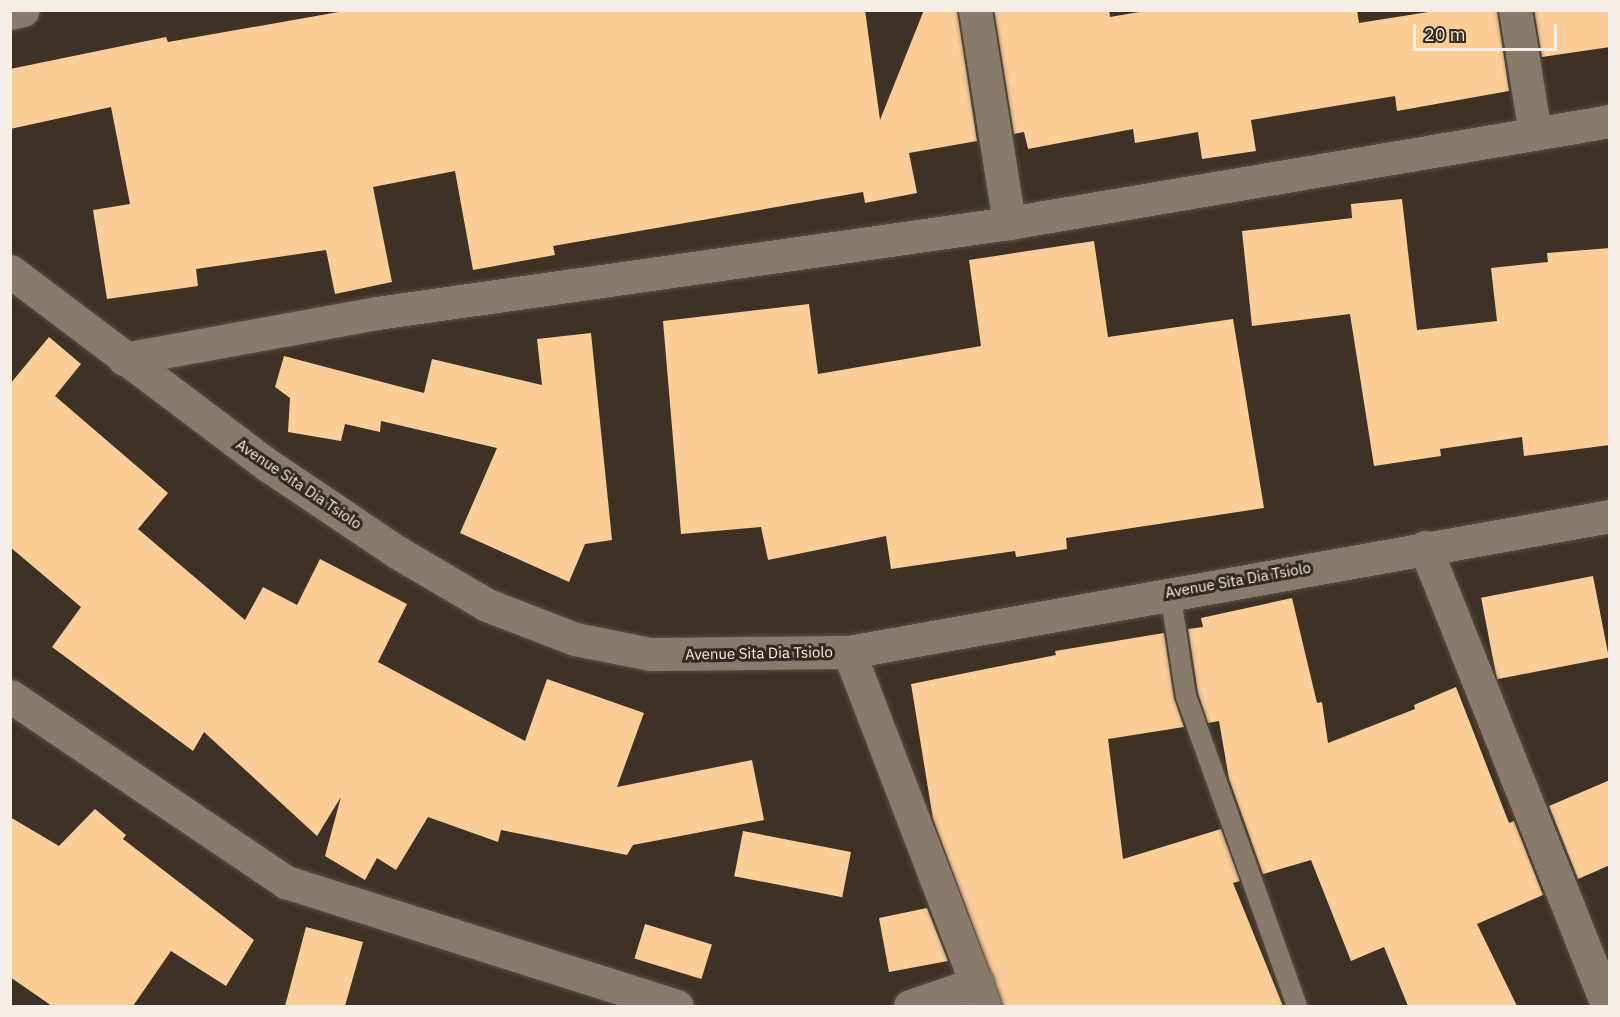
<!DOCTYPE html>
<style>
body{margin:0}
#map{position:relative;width:1620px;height:1017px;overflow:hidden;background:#3d3225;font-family:"IBM Plex Sans",sans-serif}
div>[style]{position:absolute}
.building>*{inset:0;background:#fdcd98;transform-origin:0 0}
.roads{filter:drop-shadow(0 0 2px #5a5045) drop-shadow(0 0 2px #5a5045)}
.lane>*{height:20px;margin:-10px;padding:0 10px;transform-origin:10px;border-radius:10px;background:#887b6c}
.street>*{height:33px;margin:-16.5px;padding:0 16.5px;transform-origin:16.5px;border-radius:16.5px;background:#887b6c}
span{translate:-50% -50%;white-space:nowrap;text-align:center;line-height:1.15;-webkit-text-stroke:6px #33281b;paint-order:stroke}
.street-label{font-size:15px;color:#f5eee6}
.frame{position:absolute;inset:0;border:12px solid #f5eee6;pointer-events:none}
.scale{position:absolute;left:1413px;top:24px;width:144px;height:27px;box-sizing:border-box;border:3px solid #f5eee6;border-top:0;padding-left:8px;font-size:18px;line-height:21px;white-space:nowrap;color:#f5eee6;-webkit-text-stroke:4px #33281b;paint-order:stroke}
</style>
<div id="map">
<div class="building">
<div style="clip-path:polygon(350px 10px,865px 10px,880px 120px,924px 10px,957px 10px,977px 141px,909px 153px,917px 193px,865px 203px,863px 192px,553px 246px,555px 255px,473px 270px,455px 171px,373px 187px,392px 282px,335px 294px,326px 250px,196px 269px,198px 286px,107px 299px,93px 210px,130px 204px,111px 107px,10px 129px,10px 69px,166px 37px,168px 42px)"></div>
<div style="clip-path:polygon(994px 10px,1109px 10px,1110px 17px,1151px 10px,1357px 10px,1359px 23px,1441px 10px,1497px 10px,1509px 91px,1397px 111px,1395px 96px,1251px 120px,1256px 151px,1202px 159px,1198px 132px,1135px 143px,1133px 129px,1028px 149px,1024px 132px,1014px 134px)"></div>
<div style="clip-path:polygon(1534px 10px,1610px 10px,1610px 47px,1542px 57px)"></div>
<div style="clip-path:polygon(1402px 199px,1417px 330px,1497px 321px,1491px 268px,1548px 262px,1547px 253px,1610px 248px,1610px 445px,1524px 456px,1522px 437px,1440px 449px,1441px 456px,1374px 466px,1350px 314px,1252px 326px,1242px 231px,1352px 218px,1351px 204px)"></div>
<div style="clip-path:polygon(1094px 241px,1108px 337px,1233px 319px,1264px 508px,1066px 538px,1067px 549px,1016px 557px,1015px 551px,891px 569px,886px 536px,768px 560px,761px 527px,681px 534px,663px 321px,809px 304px,818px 374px,981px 346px,969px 260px)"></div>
<div style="clip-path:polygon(591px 333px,612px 540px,585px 544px,569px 582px,460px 533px,497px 448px,381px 421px,380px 432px,345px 424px,341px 441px,288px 432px,290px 398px,275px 387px,284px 356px,424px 393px,432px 359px,542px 385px,537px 339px)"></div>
<div style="clip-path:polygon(49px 337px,81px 364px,55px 396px,168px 493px,138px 529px,245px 620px,263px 587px,297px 605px,320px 559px,407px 604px,378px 662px,525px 741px,547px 679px,644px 713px,617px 787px,752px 760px,764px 820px,633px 845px,627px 855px,501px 830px,498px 842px,428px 817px,396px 870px,377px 858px,365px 880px,325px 856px,341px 797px,317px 836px,204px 732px,193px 751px,52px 647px,81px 607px,10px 547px,10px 384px)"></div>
<div style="left:1593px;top:576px;width:83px;height:114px;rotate:79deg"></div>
<div style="clip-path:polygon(1292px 598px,1317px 703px,1322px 702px,1328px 743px,1415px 709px,1414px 705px,1456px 687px,1509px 823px,1514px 821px,1543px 895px,1477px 924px,1517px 1006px,1408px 1006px,1384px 947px,1351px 961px,1311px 860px,1263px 874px,1229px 779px,1219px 721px,1208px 723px,1198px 693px,1188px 629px,1203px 627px,1201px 618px)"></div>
<div style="clip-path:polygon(1164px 633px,1174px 698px,1184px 727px,1108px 739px,1123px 859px,1221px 829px,1240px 881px,1233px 883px,1283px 1006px,1003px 1006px,933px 819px,911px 684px,1056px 655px,1055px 651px)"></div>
<div style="clip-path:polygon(1610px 780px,1610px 865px,1578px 879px,1549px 806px)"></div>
<div style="clip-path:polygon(95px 809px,126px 835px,123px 839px,254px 940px,226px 986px,171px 951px,133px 1006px,52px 1006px,10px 977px,10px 817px,59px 846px)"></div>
<div style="left:743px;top:831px;width:110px;height:46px;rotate:11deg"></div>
<div style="clip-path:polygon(927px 908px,948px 961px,889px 972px,879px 918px)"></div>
<div style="left:645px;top:924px;width:70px;height:36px;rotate:17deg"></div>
<div style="clip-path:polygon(306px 927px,363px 942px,345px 1006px,285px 1006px)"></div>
</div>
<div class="roads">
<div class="lane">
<div style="left:1170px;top:592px;width:105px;rotate:81.3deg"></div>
<div style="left:1186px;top:696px;width:329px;rotate:70.3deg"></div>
</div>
<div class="street">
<div style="left:975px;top:10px;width:216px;rotate:80.9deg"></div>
<div style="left:1515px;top:10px;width:125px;rotate:80.8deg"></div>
<div style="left:10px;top:13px;width:13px;rotate:-13deg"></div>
<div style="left:10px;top:271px;width:324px;rotate:37deg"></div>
<div style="left:269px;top:466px;width:154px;rotate:33.9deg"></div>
<div style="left:397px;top:552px;width:104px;rotate:30.5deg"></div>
<div style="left:487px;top:605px;width:94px;rotate:21.1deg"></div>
<div style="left:575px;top:639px;width:76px;rotate:11.3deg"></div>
<div style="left:650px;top:654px;width:199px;rotate:-0.6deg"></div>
<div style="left:849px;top:652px;width:773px;rotate:-10.13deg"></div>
<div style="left:124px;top:359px;width:257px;rotate:-10.3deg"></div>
<div style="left:377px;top:313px;width:638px;rotate:-8.1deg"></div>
<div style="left:1009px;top:223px;width:610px;rotate:-9.63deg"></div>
<div style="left:1425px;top:547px;width:494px;rotate:68.3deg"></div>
<div style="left:849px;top:652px;width:379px;rotate:69deg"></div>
<div style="left:10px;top:696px;width:333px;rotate:34deg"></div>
<div style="left:286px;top:882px;width:410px;rotate:17.6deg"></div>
<div style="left:910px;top:1006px;width:71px;rotate:-18.9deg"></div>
</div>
</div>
<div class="street-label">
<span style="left:299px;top:484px;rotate:34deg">Avenue Sita Dia Tsiolo</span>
<span style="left:1238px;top:580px;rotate:-10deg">Avenue Sita Dia Tsiolo</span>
<span style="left:759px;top:653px;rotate:-1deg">Avenue Sita Dia Tsiolo</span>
</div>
<div class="frame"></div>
<div class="scale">20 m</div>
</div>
